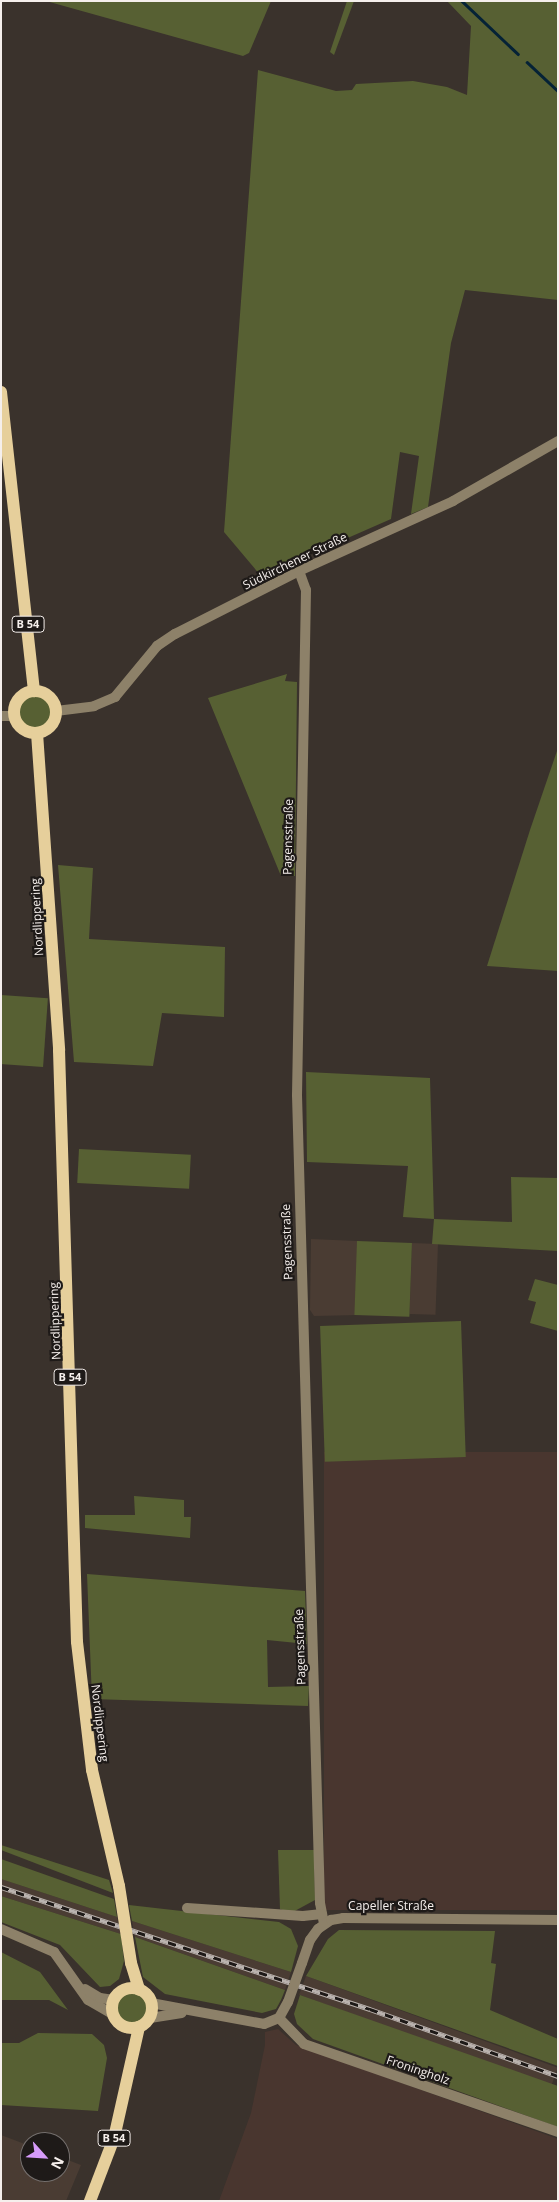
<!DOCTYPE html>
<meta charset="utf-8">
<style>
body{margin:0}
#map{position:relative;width:559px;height:2202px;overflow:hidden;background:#3a322c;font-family:"Open Sans",sans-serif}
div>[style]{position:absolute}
.built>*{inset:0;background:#4a3c33;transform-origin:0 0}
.industrial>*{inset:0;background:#49362f;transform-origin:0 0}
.green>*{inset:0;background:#576033;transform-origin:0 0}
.round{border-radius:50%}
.stream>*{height:2.5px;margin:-1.25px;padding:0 1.25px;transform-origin:1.25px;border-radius:1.25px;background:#052236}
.minor>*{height:10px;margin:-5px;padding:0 5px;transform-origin:5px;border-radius:5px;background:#8d8169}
.major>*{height:12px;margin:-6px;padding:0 6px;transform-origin:6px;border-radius:6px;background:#e6cf9b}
.major>.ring{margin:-6px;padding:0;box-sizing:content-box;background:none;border:12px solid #e6cf9b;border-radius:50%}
.rail>*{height:4.5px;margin-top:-2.25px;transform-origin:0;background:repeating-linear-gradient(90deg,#1e1a18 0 8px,#bab3af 0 16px);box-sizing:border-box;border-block:1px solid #bab3af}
.minor-bridge>*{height:10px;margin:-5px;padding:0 5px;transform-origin:5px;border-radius:5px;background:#8d8169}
.major-bridge>*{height:12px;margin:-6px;padding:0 6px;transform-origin:6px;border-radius:6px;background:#e6cf9b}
span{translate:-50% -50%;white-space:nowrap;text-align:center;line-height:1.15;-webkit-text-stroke:4.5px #1e1a18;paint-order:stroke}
.shield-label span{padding:1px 4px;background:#1e1a18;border:1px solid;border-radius:4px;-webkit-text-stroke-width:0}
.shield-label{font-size:11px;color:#f5efec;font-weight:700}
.street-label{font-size:12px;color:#f5efec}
.frame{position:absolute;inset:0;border:2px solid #f5efec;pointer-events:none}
.north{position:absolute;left:20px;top:2132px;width:50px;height:50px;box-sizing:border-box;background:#1e1a18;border:1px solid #746f6d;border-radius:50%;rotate:116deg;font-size:14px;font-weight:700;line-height:20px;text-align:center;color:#f5efec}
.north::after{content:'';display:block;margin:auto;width:18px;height:22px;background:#d69bfa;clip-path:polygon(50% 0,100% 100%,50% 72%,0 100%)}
</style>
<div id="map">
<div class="built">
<div style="clip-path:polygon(311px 1239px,357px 1241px,359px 1315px,314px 1316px,310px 1310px)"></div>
<div style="left:412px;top:1243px;width:26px;height:71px;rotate:2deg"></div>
<div style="clip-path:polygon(1px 1879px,117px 1917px,121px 1934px,1px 1896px)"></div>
<div style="clip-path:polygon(132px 1921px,291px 1972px,285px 1990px,135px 1937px)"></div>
<div style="left:306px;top:1976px;width:268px;height:20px;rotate:20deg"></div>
<div style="clip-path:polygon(1px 2135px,30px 2146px,30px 2172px,60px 2172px,60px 2157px,81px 2165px,66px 2201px,1px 2201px)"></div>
</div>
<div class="industrial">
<div style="left:558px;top:1452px;width:458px;height:234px;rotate:90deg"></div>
<div style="clip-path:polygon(278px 2029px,296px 2045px,558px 2139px,558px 2201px,219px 2201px,251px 2113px,265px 2045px,265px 2032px)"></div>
</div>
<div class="green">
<div style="clip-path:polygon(46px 1px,271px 1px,249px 53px,243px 56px)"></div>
<div style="clip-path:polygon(347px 1px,354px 1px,334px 55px,330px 52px)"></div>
<div style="clip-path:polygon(447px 1px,558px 1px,558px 300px,465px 290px,451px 343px,428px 507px,411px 514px,419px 456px,400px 452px,391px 519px,261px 576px,224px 532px,258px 70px,336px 91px,352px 90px,356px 84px,413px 81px,447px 87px,467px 95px,471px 26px)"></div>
<div style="clip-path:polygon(287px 674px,285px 681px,297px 682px,295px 876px,281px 876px,208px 698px)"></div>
<div class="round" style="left:19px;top:696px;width:32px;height:32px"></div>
<div style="clip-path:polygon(558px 748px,558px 971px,487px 966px,530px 830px)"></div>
<div style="clip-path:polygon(58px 865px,93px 868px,89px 939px,225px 947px,224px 1017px,162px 1013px,153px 1066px,74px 1062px)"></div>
<div style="left:1px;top:995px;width:47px;height:69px;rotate:4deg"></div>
<div style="clip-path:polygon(306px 1072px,430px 1078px,434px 1219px,512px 1222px,511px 1177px,558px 1178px,558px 1251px,432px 1244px,434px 1219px,403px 1217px,408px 1166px,307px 1162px)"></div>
<div style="left:79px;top:1149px;width:112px;height:34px;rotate:3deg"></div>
<div style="left:357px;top:1241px;width:55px;height:74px;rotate:2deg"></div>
<div style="clip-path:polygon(535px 1279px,558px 1285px,558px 1331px,530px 1323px,536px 1302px,528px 1300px)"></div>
<div style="left:461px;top:1321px;width:136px;height:141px;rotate:88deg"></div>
<div style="clip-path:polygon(134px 1496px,184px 1500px,184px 1517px,191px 1517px,190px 1538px,85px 1528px,85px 1515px,135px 1515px)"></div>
<div style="clip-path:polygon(87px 1574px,305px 1591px,307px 1644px,267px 1640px,268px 1687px,309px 1686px,308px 1706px,92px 1699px)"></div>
<div style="clip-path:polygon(1px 1845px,109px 1880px,113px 1893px,1px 1850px)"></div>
<div style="clip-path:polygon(278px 1850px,314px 1850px,315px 1900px,291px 1913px,280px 1909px)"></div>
<div style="clip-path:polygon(1px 1859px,114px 1899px,117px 1917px,1px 1879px)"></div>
<div style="clip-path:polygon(1px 1896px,121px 1934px,124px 1961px,119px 1979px,110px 1986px,100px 1987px,60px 1945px,1px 1922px)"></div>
<div style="clip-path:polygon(129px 1905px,279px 1922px,291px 1929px,298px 1946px,291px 1972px,132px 1921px)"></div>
<div style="clip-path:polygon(339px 1930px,495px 1931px,491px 1963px,496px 1964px,490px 2010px,558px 2039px,558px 2066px,306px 1976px,328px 1939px)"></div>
<div style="clip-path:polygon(135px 1937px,285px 1990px,281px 2000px,276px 2009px,262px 2013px,165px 1994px,143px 1977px)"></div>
<div style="clip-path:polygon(1px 1952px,40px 1972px,68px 2010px,49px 2000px,1px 2000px)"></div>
<div class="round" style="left:117px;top:1992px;width:32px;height:32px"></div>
<div style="clip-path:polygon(300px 1995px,558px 2086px,558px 2127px,313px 2039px,297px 2024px,294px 2014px)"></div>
<div style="clip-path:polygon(38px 2033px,92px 2034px,104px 2045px,107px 2058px,98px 2111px,1px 2105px,1px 2043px,19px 2043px)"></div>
</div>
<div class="stream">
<div style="left:462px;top:1px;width:77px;rotate:43.4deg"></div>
<div style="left:527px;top:62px;width:42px;rotate:43.1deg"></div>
</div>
<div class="minor">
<div style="left:299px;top:571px;width:20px;rotate:70deg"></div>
<div style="left:306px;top:590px;width:505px;rotate:91.02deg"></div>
<div style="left:297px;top:1095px;width:808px;rotate:88.37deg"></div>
<div style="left:320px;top:1903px;width:21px;rotate:79deg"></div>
<div style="left:56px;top:711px;width:38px;rotate:-7deg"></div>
<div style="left:94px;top:706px;width:23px;rotate:-23deg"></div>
<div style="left:115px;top:697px;width:66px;rotate:-50.5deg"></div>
<div style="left:157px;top:646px;width:22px;rotate:-34deg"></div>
<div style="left:175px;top:634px;width:139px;rotate:-26.9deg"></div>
<div style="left:299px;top:571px;width:169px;rotate:-24.4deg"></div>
<div style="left:453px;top:501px;width:121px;rotate:-29.7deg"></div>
<div style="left:1px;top:716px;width:14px"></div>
<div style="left:187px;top:1908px;width:116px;rotate:3.9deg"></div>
<div style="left:303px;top:1916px;width:19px;rotate:-6deg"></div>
<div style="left:1px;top:1929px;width:58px;rotate:23.5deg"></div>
<div style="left:54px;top:1952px;width:59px;rotate:54.7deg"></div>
<div style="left:88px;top:2000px;width:28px;rotate:30deg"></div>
<div style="left:302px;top:1963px;width:24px;rotate:-71deg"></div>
<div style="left:310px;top:1940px;width:14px;rotate:-54deg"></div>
<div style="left:318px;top:1929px;width:16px;rotate:-35deg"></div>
<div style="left:331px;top:1920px;width:12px;rotate:-9deg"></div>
<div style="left:343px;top:1918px;width:215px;rotate:0.5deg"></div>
<div style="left:85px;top:1989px;width:17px;rotate:31deg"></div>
<div style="left:100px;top:1998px;width:14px;rotate:8deg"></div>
<div style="left:151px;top:2003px;width:115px;rotate:10.5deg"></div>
<div style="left:264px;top:2024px;width:16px;rotate:-22deg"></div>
<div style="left:279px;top:2018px;width:18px;rotate:-61deg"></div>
<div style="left:150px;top:2018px;width:32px;rotate:-9deg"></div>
<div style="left:279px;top:2018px;width:36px;rotate:46deg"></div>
<div style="left:304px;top:2044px;width:269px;rotate:19.1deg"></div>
</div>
<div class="major">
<div style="left:1px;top:392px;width:301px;rotate:83.7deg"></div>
<div class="ring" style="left:14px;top:691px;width:30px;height:30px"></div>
<div style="left:37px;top:733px;width:318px;rotate:86deg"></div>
<div style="left:59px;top:1050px;width:592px;rotate:88.26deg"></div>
<div style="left:77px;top:1642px;width:129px;rotate:83.3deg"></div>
<div style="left:92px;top:1770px;width:119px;rotate:76.9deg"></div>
<div style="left:131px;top:1963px;width:28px;rotate:73deg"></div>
<div class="ring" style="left:112px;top:1988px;width:28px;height:28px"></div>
<div style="left:90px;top:2201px;width:67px;rotate:-69.1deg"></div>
<div style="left:114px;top:2138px;width:114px;rotate:-77.3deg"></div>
</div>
<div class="rail">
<div style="left:1px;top:1887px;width:389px;rotate:18.3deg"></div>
<div style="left:370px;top:2009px;width:200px;rotate:19.6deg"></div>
</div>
<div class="minor-bridge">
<div style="left:288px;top:2002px;width:41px;rotate:-70.3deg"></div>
</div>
<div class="major-bridge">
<div style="left:119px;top:1886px;width:78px;rotate:81.1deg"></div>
</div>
<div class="shield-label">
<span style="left:28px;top:624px">B 54</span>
<span style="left:70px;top:1377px">B 54</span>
<span style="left:114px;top:2138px">B 54</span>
</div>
<div class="street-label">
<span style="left:295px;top:561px;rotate:-26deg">Südkirchener Straße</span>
<span style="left:288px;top:837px;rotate:-89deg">Pagensstraße</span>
<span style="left:37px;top:917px;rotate:-93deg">Nordlippering</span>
<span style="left:287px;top:1242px;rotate:-92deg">Pagensstraße</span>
<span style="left:55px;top:1321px;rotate:-92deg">Nordlippering</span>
<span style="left:300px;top:1647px;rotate:-92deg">Pagensstraße</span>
<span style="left:100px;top:1723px;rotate:83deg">Nordlippering</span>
<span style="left:391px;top:1906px">Capeller Straße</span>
<span style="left:418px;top:2070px;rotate:19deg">Froningholz</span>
</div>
<div class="frame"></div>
<div class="north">N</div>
</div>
